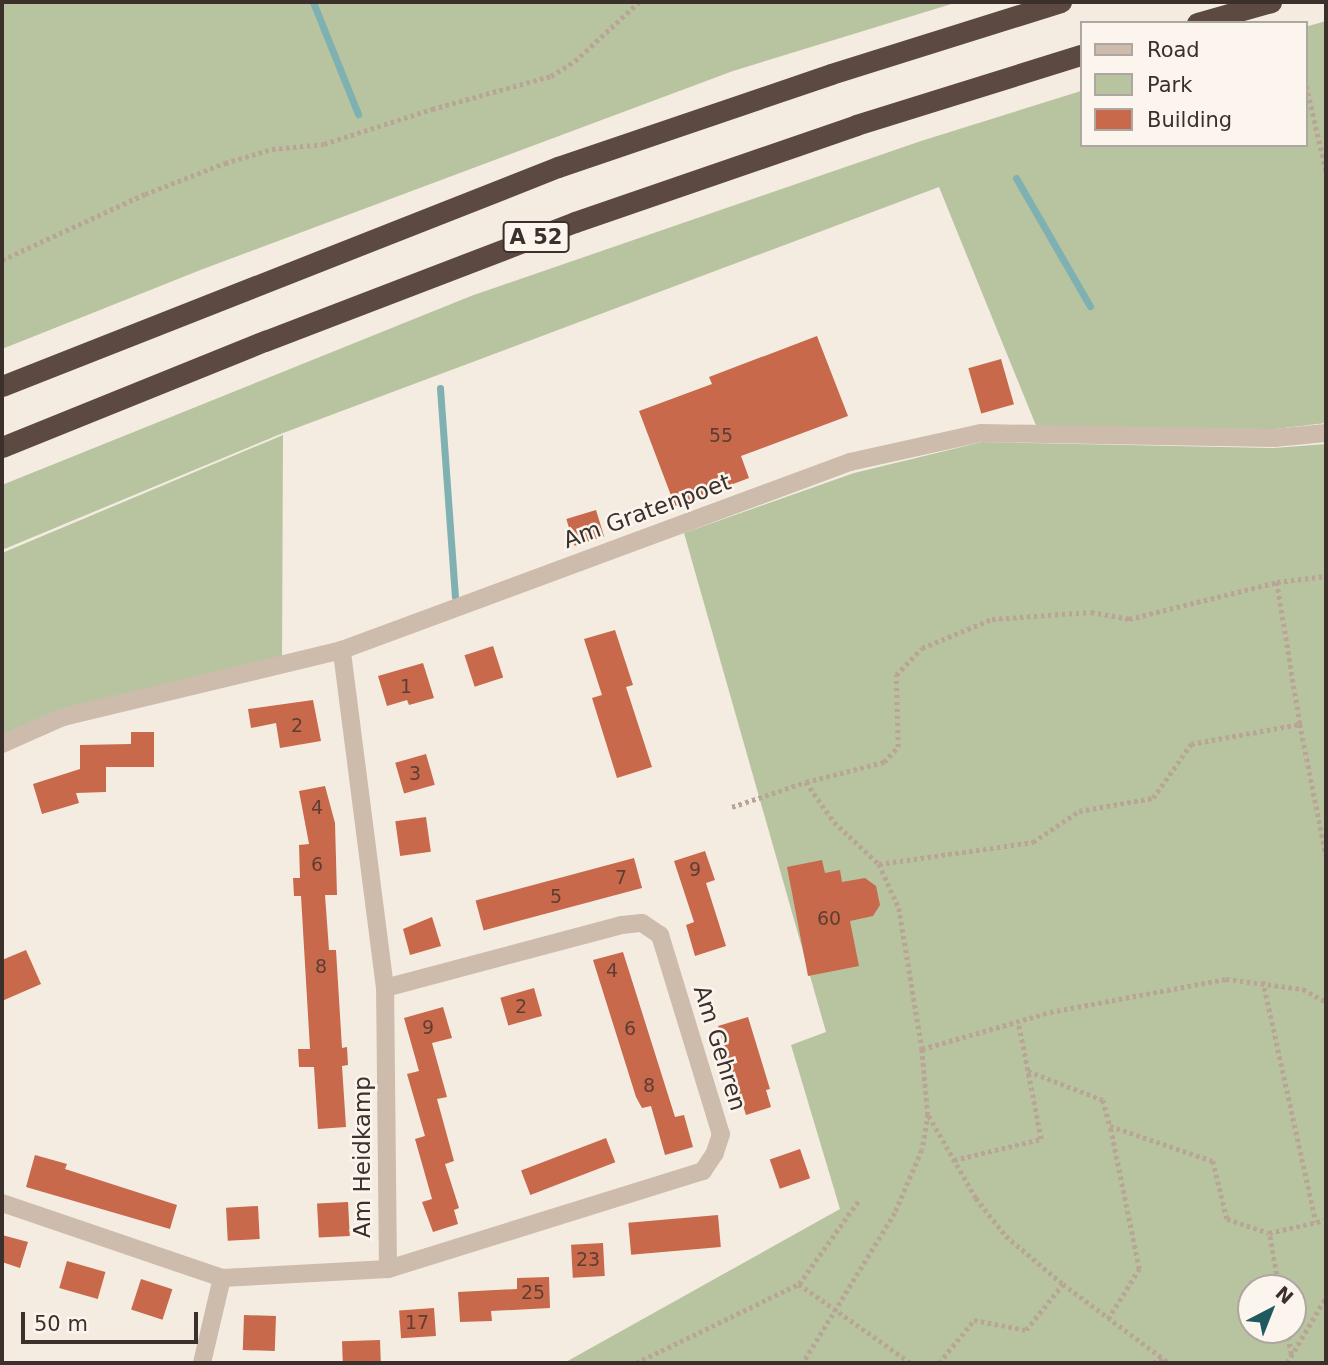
<!DOCTYPE html>
<style>
body{margin:0}
#map{position:relative;width:1328px;height:1365px;overflow:hidden;background:#f4ebe1;font-family:"DejaVu Sans",sans-serif}
div>[style]{position:absolute}
.green>*{inset:0;background:#b8c4a0}
.stream>*{height:7px;margin:-3.5px;padding:0 3.5px;transform-origin:3.5px;border-radius:3.5px;background:#7fb0b2}
.building>*{inset:0;background:#c8694b;transform-origin:0 0}
.path>*{height:4.5px;margin-top:-2.25px;transform-origin:0;background:repeating-linear-gradient(90deg,#b9a596 0 3.5px,transparent 0 7px)}
.street>*{height:18px;margin:-9px;padding:0 9px;transform-origin:9px;border-radius:9px;background:#cdbbac}
.highway>*{height:21px;margin:-10.5px;padding:0 10.5px;transform-origin:10.5px;border-radius:10.5px;background:#5c4a42}
span{translate:-50% -50%;white-space:nowrap;text-align:center;line-height:1.15;-webkit-text-stroke:5px #fbf5ee;paint-order:stroke}
.number-label{font-size:19px;color:#5e3e33}
.number-label span{-webkit-text-stroke-width:0}
.shield-label span{padding:2px 5px;background:#fbf5ee;border:2px solid;border-radius:5px;-webkit-text-stroke-width:0}
.shield-label{font-size:21px;color:#3b302b;font-weight:700}
.street-label{font-size:23px;color:#3b302b}
.frame{position:absolute;inset:0;border:4px solid #3b302b;pointer-events:none}
.legend{position:absolute;left:1080px;top:21px;width:228px;height:126px;box-sizing:border-box;background:#fbf5ee;border:2px solid #aea6a0;margin:0;padding:9px 12px;list-style:none;font-size:21px;color:#3b302b}
.legend li{display:flex;align-items:center;gap:14px;height:35px}
.legend b{width:35px;border:2px solid #aea6a0}
.north{position:absolute;left:1237px;top:1274px;width:70px;height:70px;box-sizing:border-box;background:#fbf5ee;border:2px solid #aea6a0;border-radius:50%;rotate:42deg;font-size:19px;font-weight:700;line-height:28px;text-align:center;color:#3b302b}
.north::after{content:'';display:block;margin:auto;width:24px;height:32px;background:#1f5a5e;clip-path:polygon(50% 0,100% 100%,50% 72%,0 100%)}
.scale{position:absolute;left:21px;top:1312px;width:177px;height:32px;box-sizing:border-box;border:4px solid #3b302b;border-top:0;padding-left:9px;font-size:21px;line-height:24px;white-space:nowrap;color:#3b302b;-webkit-text-stroke:5px #fbf5ee;paint-order:stroke}
</style>
<div id="map">
<div class="green">
<div style="clip-path:polygon(2px 2px,958px 2px,733px 71px,203px 269px,2px 349px)"></div>
<div style="clip-path:polygon(1326px 21px,1326px 423px,1275px 429px,1037px 428px,939px 187px,283px 433px,2px 550px,2px 485px,471px 296px,921px 141px,1081px 91px,1081px 145px,1305px 145px,1305px 27px)"></div>
<div style="clip-path:polygon(283px 435px,282px 663px,2px 744px,2px 553px)"></div>
<div style="clip-path:polygon(evenodd,982px 442px,1273px 448px,1326px 444px,1326px 1363px,564px 1363px,840px 1209px,791px 1045px,826px 1032px,684px 533px,854px 473px,982px 442px,1251px 1288px,1293px 1288px,1293px 1330px,1251px 1330px,1251px 1288px)"></div>
</div>
<div class="stream">
<div style="left:313px;top:2px;width:121px;rotate:68.1deg"></div>
<div style="left:1016px;top:178px;width:148px;rotate:60deg"></div>
<div style="left:440px;top:388px;width:209px;rotate:85.9deg"></div>
</div>
<div class="building">
<div style="clip-path:polygon(817px 336px,848px 416px,741px 456px,749px 478px,675px 506px,639px 411px,712px 384px,709px 377px)"></div>
<div style="left:1001px;top:359px;width:47px;height:34px;rotate:74deg"></div>
<div style="left:596px;top:510px;width:28px;height:31px;rotate:73deg"></div>
<div style="clip-path:polygon(615px 630px,633px 685px,626px 687px,652px 767px,617px 778px,592px 698px,602px 695px,584px 639px)"></div>
<div style="left:493px;top:646px;width:33px;height:30px;rotate:72deg"></div>
<div style="clip-path:polygon(423px 663px,434px 698px,409px 705px,407px 700px,387px 706px,378px 676px)"></div>
<div style="clip-path:polygon(313px 700px,321px 741px,280px 748px,276px 723px,251px 728px,248px 709px)"></div>
<div style="clip-path:polygon(131px 732px,154px 732px,154px 767px,106px 767px,106px 792px,76px 793px,79px 803px,42px 814px,33px 784px,80px 769px,80px 745px,131px 744px)"></div>
<div style="left:426px;top:754px;width:32px;height:32px;rotate:74deg"></div>
<div style="clip-path:polygon(325px 786px,335px 823px,337px 895px,325px 895px,329px 950px,336px 950px,342px 1048px,347px 1047px,348px 1065px,342px 1066px,346px 1127px,318px 1129px,314px 1067px,299px 1067px,298px 1049px,310px 1049px,301px 896px,294px 896px,293px 878px,300px 878px,299px 845px,309px 844px,299px 791px)"></div>
<div style="left:426px;top:817px;width:35px;height:31px;rotate:82deg"></div>
<div style="clip-path:polygon(705px 851px,715px 880px,706px 883px,726px 946px,695px 956px,686px 925px,694px 922px,674px 861px)"></div>
<div style="left:634px;top:858px;width:31px;height:164px;rotate:75deg"></div>
<div style="clip-path:polygon(822px 860px,825px 873px,840px 870px,842px 882px,865px 878px,876px 886px,880px 905px,873px 916px,850px 921px,859px 966px,808px 976px,787px 867px)"></div>
<div style="clip-path:polygon(432px 917px,441px 946px,410px 955px,403px 929px)"></div>
<div style="clip-path:polygon(26px 950px,41px 984px,2px 1001px,2px 960px)"></div>
<div style="clip-path:polygon(623px 952px,675px 1117px,684px 1115px,693px 1147px,665px 1155px,651px 1106px,642px 1108px,636px 1097px,593px 960px)"></div>
<div style="left:534px;top:988px;width:29px;height:35px;rotate:74deg"></div>
<div style="clip-path:polygon(443px 1007px,452px 1038px,432px 1043px,447px 1097px,437px 1099px,454px 1161px,445px 1164px,459px 1208px,454px 1210px,458px 1224px,433px 1232px,422px 1202px,432px 1199px,415px 1139px,425px 1136px,407px 1074px,419px 1071px,404px 1018px)"></div>
<div style="clip-path:polygon(748px 1017px,770px 1089px,766px 1090px,771px 1107px,746px 1115px,718px 1026px)"></div>
<div style="left:606px;top:1138px;width:26px;height:91px;rotate:69deg"></div>
<div style="left:800px;top:1149px;width:31px;height:32px;rotate:71deg"></div>
<div style="clip-path:polygon(35px 1155px,67px 1164px,65px 1169px,177px 1205px,170px 1229px,26px 1187px)"></div>
<div style="left:348px;top:1202px;width:34px;height:31px;rotate:87deg"></div>
<div style="left:258px;top:1206px;width:33px;height:32px;rotate:87deg"></div>
<div style="left:718px;top:1215px;width:32px;height:90px;rotate:85deg"></div>
<div style="clip-path:polygon(2px 1235px,28px 1242px,20px 1268px,2px 1262px)"></div>
<div style="left:603px;top:1243px;width:33px;height:32px;rotate:87deg"></div>
<div style="left:67px;top:1261px;width:40px;height:28px;rotate:16deg"></div>
<div style="clip-path:polygon(549px 1277px,550px 1308px,491px 1311px,492px 1321px,460px 1322px,458px 1292px,517px 1289px,517px 1278px)"></div>
<div style="left:141px;top:1279px;width:33px;height:32px;rotate:18deg"></div>
<div style="left:434px;top:1308px;width:28px;height:35px;rotate:86deg"></div>
<div style="left:244px;top:1315px;width:32px;height:35px;rotate:2deg"></div>
<div style="left:380px;top:1340px;width:23px;height:38px;rotate:88deg"></div>
</div>
<div class="path">
<div style="left:1305px;top:79px;width:94px;rotate:77.1deg"></div>
<div style="left:2px;top:260px;width:157px;rotate:-24.8deg"></div>
<div style="left:145px;top:194px;width:86px;rotate:-21.2deg"></div>
<div style="left:225px;top:163px;width:49px;rotate:-16.6deg"></div>
<div style="left:272px;top:149px;width:52px;rotate:-5.5deg"></div>
<div style="left:324px;top:144px;width:114px;rotate:-18deg"></div>
<div style="left:432px;top:109px;width:123px;rotate:-15.5deg"></div>
<div style="left:551px;top:76px;width:28px;rotate:-32deg"></div>
<div style="left:575px;top:61px;width:87px;rotate:-42.7deg"></div>
<div style="left:1277px;top:582px;width:144px;rotate:80.8deg"></div>
<div style="left:1300px;top:724px;width:134px;rotate:78.8deg"></div>
<div style="left:806px;top:782px;width:81px;rotate:-14.4deg"></div>
<div style="left:884px;top:762px;width:21px;rotate:-47deg"></div>
<div style="left:898px;top:747px;width:72px;rotate:-91.6deg"></div>
<div style="left:896px;top:675px;width:37px;rotate:-46deg"></div>
<div style="left:922px;top:648px;width:76px;rotate:-22.5deg"></div>
<div style="left:992px;top:619px;width:99px;rotate:-4deg"></div>
<div style="left:1091px;top:612px;width:39px;rotate:10deg"></div>
<div style="left:1129px;top:619px;width:153px;rotate:-14deg"></div>
<div style="left:1277px;top:582px;width:49px;rotate:-7deg"></div>
<div style="left:732px;top:807px;width:78px;rotate:-18.7deg"></div>
<div style="left:806px;top:782px;width:49px;rotate:55deg"></div>
<div style="left:834px;top:822px;width:62px;rotate:43deg"></div>
<div style="left:879px;top:864px;width:48px;rotate:65.6deg"></div>
<div style="left:899px;top:908px;width:143px;rotate:80.7deg"></div>
<div style="left:922px;top:1049px;width:65px;rotate:84.7deg"></div>
<div style="left:928px;top:1114px;width:36px;rotate:99deg"></div>
<div style="left:922px;top:1150px;width:69px;rotate:113.2deg"></div>
<div style="left:895px;top:1213px;width:176px;rotate:121.5deg"></div>
<div style="left:879px;top:864px;width:156px;rotate:-8.1deg"></div>
<div style="left:1033px;top:842px;width:55px;rotate:-34deg"></div>
<div style="left:1079px;top:811px;width:75px;rotate:-10deg"></div>
<div style="left:1153px;top:798px;width:66px;rotate:-54.9deg"></div>
<div style="left:1191px;top:744px;width:111px;rotate:-10.4deg"></div>
<div style="left:1263px;top:981px;width:247px;rotate:77.6deg"></div>
<div style="left:922px;top:1049px;width:133px;rotate:-16.1deg"></div>
<div style="left:1050px;top:1012px;width:179px;rotate:-10.6deg"></div>
<div style="left:1226px;top:979px;width:78px;rotate:7.4deg"></div>
<div style="left:1303px;top:989px;width:26px;rotate:29deg"></div>
<div style="left:1028px;top:1071px;width:80px;rotate:21.1deg"></div>
<div style="left:1103px;top:1100px;width:27px;rotate:75deg"></div>
<div style="left:929px;top:1116px;width:95px;rotate:60.2deg"></div>
<div style="left:976px;top:1198px;width:48px;rotate:51.7deg"></div>
<div style="left:1006px;top:1236px;width:75px;rotate:40.1deg"></div>
<div style="left:1063px;top:1284px;width:132px;rotate:36.7deg"></div>
<div style="left:954px;top:1160px;width:89px;rotate:-13.6deg"></div>
<div style="left:1041px;top:1139px;width:119px;rotate:-101.1deg"></div>
<div style="left:799px;top:1284px;width:103px;rotate:-54.5deg"></div>
<div style="left:1279px;top:1288px;width:56px;rotate:-100.3deg"></div>
<div style="left:1269px;top:1233px;width:58px;rotate:-12.8deg"></div>
<div style="left:1108px;top:1319px;width:59px;rotate:-58.2deg"></div>
<div style="left:1139px;top:1269px;width:146px;rotate:-101.5deg"></div>
<div style="left:1110px;top:1126px;width:109px;rotate:18.8deg"></div>
<div style="left:1213px;top:1161px;width:60px;rotate:76.4deg"></div>
<div style="left:1227px;top:1219px;width:44px;rotate:18.4deg"></div>
<div style="left:1287px;top:1330px;width:25px;rotate:79deg"></div>
<div style="left:636px;top:1363px;width:181px;rotate:-25.9deg"></div>
<div style="left:799px;top:1284px;width:137px;rotate:35.2deg"></div>
<div style="left:939px;top:1363px;width:55px;rotate:-50.9deg"></div>
<div style="left:974px;top:1320px;width:53px;rotate:10.9deg"></div>
<div style="left:1026px;top:1330px;width:59px;rotate:-51.2deg"></div>
<div style="left:1153px;top:1363px;width:11px;rotate:-27deg"></div>
<div style="left:1287px;top:1363px;width:77px;rotate:-59.4deg"></div>
</div>
<div class="street">
<div style="left:2px;top:744px;width:67px;rotate:-23.9deg"></div>
<div style="left:63px;top:717px;width:287px;rotate:-13.5deg"></div>
<div style="left:342px;top:650px;width:542px;rotate:-20.31deg"></div>
<div style="left:850px;top:462px;width:134px;rotate:-12.5deg"></div>
<div style="left:981px;top:433px;width:293px;rotate:1deg"></div>
<div style="left:1274px;top:438px;width:52px;rotate:-5.5deg"></div>
<div style="left:385px;top:988px;width:245px;rotate:-14.9deg"></div>
<div style="left:622px;top:925px;width:20px;rotate:-6deg"></div>
<div style="left:642px;top:923px;width:22px;rotate:34deg"></div>
<div style="left:660px;top:935px;width:208px;rotate:73deg"></div>
<div style="left:721px;top:1134px;width:20px;rotate:108deg"></div>
<div style="left:715px;top:1153px;width:22px;rotate:124deg"></div>
<div style="left:703px;top:1171px;width:330px;rotate:162.7deg"></div>
<div style="left:2px;top:1203px;width:232px;rotate:18.8deg"></div>
<div style="left:222px;top:1278px;width:166px;rotate:-3.1deg"></div>
<div style="left:388px;top:1269px;width:281px;rotate:-90.6deg"></div>
<div style="left:385px;top:988px;width:341px;rotate:-97.3deg"></div>
<div style="left:202px;top:1363px;width:87px;rotate:-76.8deg"></div>
</div>
<div class="highway">
<div style="left:1197px;top:23px;width:77px;rotate:-15.8deg"></div>
<div style="left:2px;top:386px;width:598px;rotate:-21.5deg"></div>
<div style="left:558px;top:167px;width:288px;rotate:-18.8deg"></div>
<div style="left:831px;top:74px;width:241px;rotate:-17.4deg"></div>
<div style="left:2px;top:447px;width:284px;rotate:-22deg"></div>
<div style="left:265px;top:341px;width:332px;rotate:-21deg"></div>
<div style="left:575px;top:222px;width:297px;rotate:-19deg"></div>
<div style="left:856px;top:125px;width:236px;rotate:-17.3deg"></div>
</div>
<div class="number-label">
<span style="left:721px;top:436px">55</span>
<span style="left:406px;top:687px">1</span>
<span style="left:297px;top:726px">2</span>
<span style="left:415px;top:774px">3</span>
<span style="left:317px;top:808px">4</span>
<span style="left:317px;top:865px">6</span>
<span style="left:695px;top:870px">9</span>
<span style="left:621px;top:878px">7</span>
<span style="left:556px;top:897px">5</span>
<span style="left:829px;top:919px">60</span>
<span style="left:321px;top:967px">8</span>
<span style="left:612px;top:971px">4</span>
<span style="left:521px;top:1007px">2</span>
<span style="left:428px;top:1028px">9</span>
<span style="left:630px;top:1029px">6</span>
<span style="left:649px;top:1086px">8</span>
<span style="left:588px;top:1260px">23</span>
<span style="left:533px;top:1293px">25</span>
<span style="left:417px;top:1323px">17</span>
</div>
<div class="shield-label">
<span style="left:536px;top:237px">A 52</span>
</div>
<div class="street-label">
<span style="left:647px;top:511px;rotate:-20deg">Am Gratenpoet</span>
<span style="left:720px;top:1048px;rotate:73deg">Am Gehren</span>
<span style="left:362px;top:1157px;rotate:-90deg">Am Heidkamp</span>
</div>
<div class="frame"></div>
<ul class="legend">
<li><b style="height:9px;background:#cdbbac"></b>Road</li>
<li><b style="height:19px;background:#b8c4a0"></b>Park</li>
<li><b style="height:19px;background:#c8694b"></b>Building</li>
</ul>
<div class="north">N</div>
<div class="scale">50 m</div>
</div>
